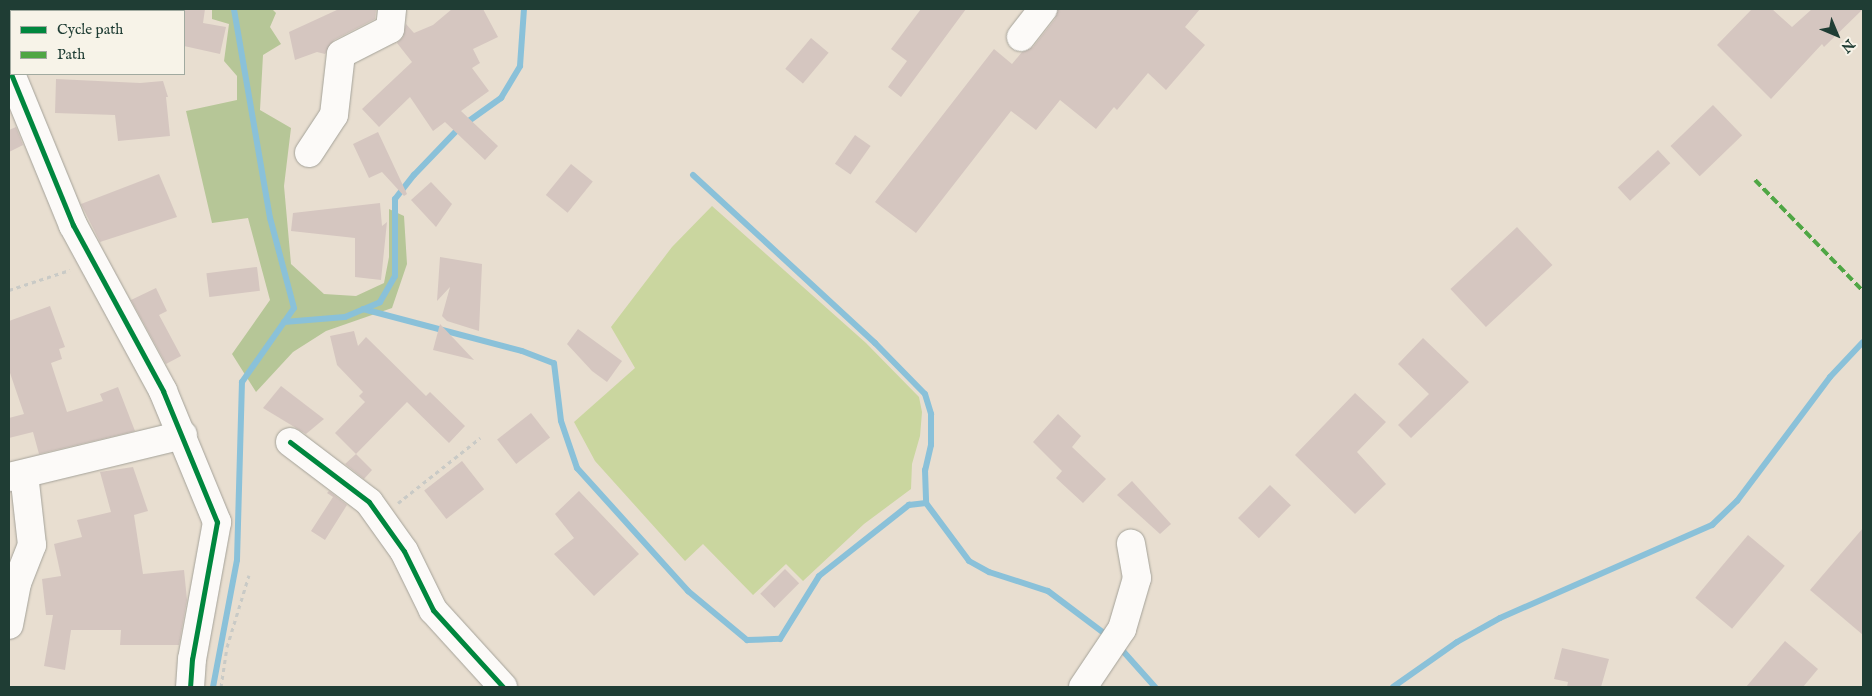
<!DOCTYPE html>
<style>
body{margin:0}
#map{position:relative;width:1872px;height:696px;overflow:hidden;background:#e8ded0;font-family:"IM FELL English",serif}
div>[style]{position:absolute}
.green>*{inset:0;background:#cad69f}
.forest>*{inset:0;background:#b6c697}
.stream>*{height:6px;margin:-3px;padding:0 3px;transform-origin:3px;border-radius:3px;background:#8ac1d9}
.building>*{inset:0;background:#d5c6c0;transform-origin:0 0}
.path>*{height:3px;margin-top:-1.5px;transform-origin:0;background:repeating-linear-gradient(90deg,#c9cac6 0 4px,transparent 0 8px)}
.roads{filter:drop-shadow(0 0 1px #a4a299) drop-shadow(0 0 1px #a4a299)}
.minor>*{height:28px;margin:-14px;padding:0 14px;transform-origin:14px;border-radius:14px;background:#fcfaf8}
.quiet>*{height:4px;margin-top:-2px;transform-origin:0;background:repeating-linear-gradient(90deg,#4fa644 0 8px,transparent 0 12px)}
.cycleway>*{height:5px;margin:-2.5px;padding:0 2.5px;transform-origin:2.5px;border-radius:2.5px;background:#00873e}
span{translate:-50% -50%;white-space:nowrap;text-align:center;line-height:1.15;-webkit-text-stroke:4px #f7f3e8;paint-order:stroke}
.frame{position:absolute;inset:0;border:10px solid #1f3d34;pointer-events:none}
.legend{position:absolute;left:10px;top:10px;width:175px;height:65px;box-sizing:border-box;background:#f7f3e8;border:1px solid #a1aaa0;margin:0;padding:6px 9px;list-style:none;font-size:15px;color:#1f3d34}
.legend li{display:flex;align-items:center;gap:10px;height:25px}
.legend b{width:25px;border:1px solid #a1aaa0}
.north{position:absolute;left:1812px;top:10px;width:50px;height:50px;-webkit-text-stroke:4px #f7f3e8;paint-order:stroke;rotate:135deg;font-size:14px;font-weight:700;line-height:20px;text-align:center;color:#1f3d34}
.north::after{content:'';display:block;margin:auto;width:18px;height:22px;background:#1f3d34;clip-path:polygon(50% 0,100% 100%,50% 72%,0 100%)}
</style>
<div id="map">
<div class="green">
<div style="clip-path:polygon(712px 206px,866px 343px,919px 397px,922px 412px,920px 436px,912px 464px,911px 489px,864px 524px,803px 581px,786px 564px,753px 595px,703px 544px,685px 561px,595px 461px,574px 422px,635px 368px,611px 327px,672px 247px)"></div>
</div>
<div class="forest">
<div style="clip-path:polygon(212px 9px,272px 9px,276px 13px,270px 27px,281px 44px,263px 55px,260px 110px,291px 128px,284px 186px,291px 264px,324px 294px,356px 296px,384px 283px,389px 257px,389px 209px,404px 216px,407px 264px,392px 308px,326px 331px,293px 352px,256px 392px,232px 354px,270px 300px,248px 218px,212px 223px,186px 111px,237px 100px,237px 76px,224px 61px,229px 24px,212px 19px)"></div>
</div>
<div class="stream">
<div style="left:693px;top:175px;width:248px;rotate:42.7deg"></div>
<div style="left:875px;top:343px;width:71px;rotate:45.6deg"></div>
<div style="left:925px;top:394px;width:21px;rotate:73deg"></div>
<div style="left:931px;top:414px;width:31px;rotate:90deg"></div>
<div style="left:931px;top:445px;width:26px;rotate:103deg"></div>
<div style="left:925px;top:470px;width:33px;rotate:88deg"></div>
<div style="left:363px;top:309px;width:164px;rotate:14.8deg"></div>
<div style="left:522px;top:351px;width:34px;rotate:21deg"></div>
<div style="left:554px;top:363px;width:58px;rotate:83.1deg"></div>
<div style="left:561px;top:421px;width:50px;rotate:71.2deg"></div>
<div style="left:577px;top:468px;width:166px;rotate:47.9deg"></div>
<div style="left:688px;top:591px;width:77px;rotate:39.7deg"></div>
<div style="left:747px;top:640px;width:33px;rotate:-2deg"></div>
<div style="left:780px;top:639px;width:74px;rotate:-58.2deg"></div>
<div style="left:819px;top:576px;width:115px;rotate:-38.3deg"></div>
<div style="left:909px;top:505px;width:17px;rotate:-7deg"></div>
<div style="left:926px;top:503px;width:72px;rotate:53.4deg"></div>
<div style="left:969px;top:561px;width:23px;rotate:29deg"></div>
<div style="left:989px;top:572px;width:62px;rotate:17.9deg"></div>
<div style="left:1048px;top:591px;width:75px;rotate:36.9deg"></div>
<div style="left:284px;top:322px;width:61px;rotate:-4.7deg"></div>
<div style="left:345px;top:317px;width:38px;rotate:-23deg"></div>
<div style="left:380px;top:302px;width:30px;rotate:-60deg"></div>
<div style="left:395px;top:276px;width:77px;rotate:-90deg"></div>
<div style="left:395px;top:199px;width:31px;rotate:-52deg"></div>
<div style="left:414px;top:175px;width:65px;rotate:-46.2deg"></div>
<div style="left:459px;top:128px;width:52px;rotate:-35.5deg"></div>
<div style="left:501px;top:98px;width:37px;rotate:-59deg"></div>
<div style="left:520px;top:66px;width:57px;rotate:-86deg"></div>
<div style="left:1122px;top:650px;width:50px;rotate:48.3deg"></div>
<div style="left:213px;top:687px;width:129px;rotate:-79.3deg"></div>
<div style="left:237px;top:560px;width:178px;rotate:-88.4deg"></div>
<div style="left:242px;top:382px;width:90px;rotate:-54.9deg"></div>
<div style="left:294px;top:308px;width:93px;rotate:-104.9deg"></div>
<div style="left:270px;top:218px;width:212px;rotate:-99.8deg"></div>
<div style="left:1393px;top:687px;width:78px;rotate:-35.1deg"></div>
<div style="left:1457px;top:642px;width:49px;rotate:-29.2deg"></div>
<div style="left:1500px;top:618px;width:232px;rotate:-23.7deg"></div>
<div style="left:1712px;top:525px;width:35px;rotate:-44deg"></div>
<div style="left:1737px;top:501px;width:155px;rotate:-53.1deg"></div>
<div style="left:1830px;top:377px;width:48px;rotate:-46.7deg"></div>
</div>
<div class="building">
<div style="clip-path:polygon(184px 9px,205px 9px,203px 23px,226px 27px,220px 54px,184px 46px)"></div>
<div style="clip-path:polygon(339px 9px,376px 9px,375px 19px,334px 40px,325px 54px,317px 52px,295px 60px,289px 32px)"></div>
<div style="clip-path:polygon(452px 9px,483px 9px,498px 37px,473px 49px,480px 63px,472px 68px,489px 91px,461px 111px,498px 146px,485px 160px,445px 122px,433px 131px,410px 97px,379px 127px,362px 109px,412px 62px,397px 43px,403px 37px,406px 24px,414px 33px,433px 25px)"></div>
<div style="clip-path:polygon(921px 9px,966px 9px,901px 97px,888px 87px,907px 61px,891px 49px)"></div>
<div style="clip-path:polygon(1058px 9px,1200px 9px,1185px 27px,1205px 45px,1166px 90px,1148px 73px,1117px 110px,1114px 107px,1096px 129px,1060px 100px,1036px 130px,1011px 111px,916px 233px,875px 202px,994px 49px,1012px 64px,1022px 52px,1033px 47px,1055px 19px)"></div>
<div style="clip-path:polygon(1752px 9px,1772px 9px,1792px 27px,1812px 9px,1863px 9px,1824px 47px,1822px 44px,1771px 99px,1717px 45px)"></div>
<div style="left:811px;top:38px;width:23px;height:40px;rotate:40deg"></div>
<div style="clip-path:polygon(56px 79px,140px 83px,163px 81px,168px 97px,166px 97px,170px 136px,118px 141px,115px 115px,55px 113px)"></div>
<div style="left:1713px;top:105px;width:42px;height:59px;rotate:46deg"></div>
<div style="clip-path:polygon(16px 127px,23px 145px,9px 152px,9px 130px)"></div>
<div style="clip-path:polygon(378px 132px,407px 194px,404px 196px,382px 172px,369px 178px,353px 144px)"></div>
<div style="left:855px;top:135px;width:19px;height:35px;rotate:35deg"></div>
<div style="left:1658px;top:150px;width:18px;height:55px;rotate:47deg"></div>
<div style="left:571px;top:164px;width:28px;height:40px;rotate:39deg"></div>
<div style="clip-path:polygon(159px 174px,177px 217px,100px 242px,81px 204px)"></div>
<div style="clip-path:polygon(431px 182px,452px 204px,436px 227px,411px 200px)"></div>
<div style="clip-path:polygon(380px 203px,382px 226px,387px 222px,381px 280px,355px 277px,355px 238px,291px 231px,293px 213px)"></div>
<div style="left:1517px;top:227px;width:52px;height:91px;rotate:47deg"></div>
<div style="clip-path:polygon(440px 257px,482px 264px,479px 331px,447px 321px,442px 316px,450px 287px,437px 301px)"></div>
<div style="left:257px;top:267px;width:24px;height:51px;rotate:83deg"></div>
<div style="clip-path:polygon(156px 288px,167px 311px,159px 315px,181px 356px,166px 364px,131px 300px)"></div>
<div style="clip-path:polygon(50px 306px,65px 347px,59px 349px,62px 359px,51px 363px,67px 412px,103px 401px,100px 394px,118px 387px,135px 431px,39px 454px,33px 432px,9px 438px,9px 418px,24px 414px,9px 370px,9px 321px)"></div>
<div style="clip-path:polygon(440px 324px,474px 360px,433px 350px)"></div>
<div style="clip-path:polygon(578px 329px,622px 361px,607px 382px,592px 371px,567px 344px)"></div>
<div style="clip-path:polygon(354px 331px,358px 346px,366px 337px,426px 396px,430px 392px,465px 426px,449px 443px,407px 402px,356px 454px,335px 433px,365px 402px,359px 396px,363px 392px,337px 365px,330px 336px)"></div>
<div style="clip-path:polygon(1423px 338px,1469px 382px,1411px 438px,1398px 425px,1429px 394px,1398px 364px)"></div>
<div style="clip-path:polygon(281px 386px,324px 419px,306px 434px,263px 408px)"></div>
<div style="clip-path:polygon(1355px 393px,1386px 422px,1357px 452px,1386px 484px,1355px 514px,1295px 455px)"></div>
<div style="left:531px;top:413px;width:31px;height:43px;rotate:52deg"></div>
<div style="clip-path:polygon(1058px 414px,1081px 436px,1072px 447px,1106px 479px,1083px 503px,1056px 478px,1062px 471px,1033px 442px)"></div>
<div style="clip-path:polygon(356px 454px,372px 470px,364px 479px,345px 464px)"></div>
<div style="left:462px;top:461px;width:36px;height:48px;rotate:52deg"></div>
<div style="clip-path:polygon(133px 467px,148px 511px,134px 515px,143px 574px,184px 570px,187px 600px,179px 645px,120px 645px,121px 630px,71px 630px,65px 670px,44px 666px,53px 615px,46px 615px,42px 579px,61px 576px,54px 544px,82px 537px,77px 520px,111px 512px,100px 472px)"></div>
<div style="clip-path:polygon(1132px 481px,1171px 524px,1160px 534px,1117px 495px)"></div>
<div style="left:1270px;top:485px;width:29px;height:46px;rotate:44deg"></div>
<div style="clip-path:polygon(329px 491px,347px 505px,325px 540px,311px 531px,333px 497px,327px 493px)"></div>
<div style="clip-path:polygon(579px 491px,639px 554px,594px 596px,554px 554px,574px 538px,555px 514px)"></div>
<div style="clip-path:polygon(1863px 528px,1863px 635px,1810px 590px)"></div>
<div style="left:1748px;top:535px;width:48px;height:82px;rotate:40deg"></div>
<div style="left:785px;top:569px;width:20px;height:35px;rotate:45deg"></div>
<div style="clip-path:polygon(1785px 641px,1818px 669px,1803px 687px,1746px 687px)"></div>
<div style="clip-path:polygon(1562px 648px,1609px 659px,1601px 687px,1567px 687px,1568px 682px,1554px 679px)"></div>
</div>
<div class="path">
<div style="left:9px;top:290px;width:64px;rotate:-18.2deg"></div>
<div style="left:398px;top:503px;width:105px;rotate:-38.4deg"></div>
<div style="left:221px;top:687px;width:40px;rotate:-81.5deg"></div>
<div style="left:227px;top:647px;width:75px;rotate:-73deg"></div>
</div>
<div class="roads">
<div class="minor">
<div style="left:1021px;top:37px;width:36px;rotate:-52deg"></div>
<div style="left:9px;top:69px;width:169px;rotate:67.7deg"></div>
<div style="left:73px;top:225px;width:189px;rotate:61.5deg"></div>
<div style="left:163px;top:391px;width:142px;rotate:67.6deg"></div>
<div style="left:217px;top:522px;width:139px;rotate:100.3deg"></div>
<div style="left:192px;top:659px;width:28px;rotate:94deg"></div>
<div style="left:309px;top:153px;width:45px;rotate:-56.7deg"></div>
<div style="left:334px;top:115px;width:61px;rotate:-83.5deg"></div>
<div style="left:341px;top:54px;width:55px;rotate:-27deg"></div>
<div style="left:390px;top:29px;width:20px;rotate:-84deg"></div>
<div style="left:290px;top:442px;width:99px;rotate:37.2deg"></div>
<div style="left:369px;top:502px;width:60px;rotate:54.5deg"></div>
<div style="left:404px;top:551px;width:66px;rotate:63.8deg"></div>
<div style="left:433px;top:610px;width:104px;rotate:47.7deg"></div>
<div style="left:9px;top:477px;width:179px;rotate:-13.6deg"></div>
<div style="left:9px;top:625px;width:43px;rotate:-79.2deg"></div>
<div style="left:17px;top:583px;width:41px;rotate:-68.5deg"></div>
<div style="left:32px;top:545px;width:71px;rotate:-96.4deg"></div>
<div style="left:1083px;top:687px;width:70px;rotate:-56.1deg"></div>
<div style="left:1122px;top:629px;width:53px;rotate:-73.6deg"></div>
<div style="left:1137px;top:578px;width:35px;rotate:-100deg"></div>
</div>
</div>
<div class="quiet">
<div style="left:1755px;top:180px;width:155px;rotate:45.8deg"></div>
</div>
<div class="cycleway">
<div style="left:9px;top:69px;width:169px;rotate:67.7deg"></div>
<div style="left:73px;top:225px;width:189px;rotate:61.5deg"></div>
<div style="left:163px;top:391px;width:142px;rotate:67.6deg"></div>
<div style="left:217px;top:522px;width:139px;rotate:100.3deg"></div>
<div style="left:192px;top:659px;width:28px;rotate:94deg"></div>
<div style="left:290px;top:442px;width:99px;rotate:37.2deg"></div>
<div style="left:369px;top:502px;width:60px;rotate:54.5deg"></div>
<div style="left:404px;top:551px;width:66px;rotate:63.8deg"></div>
<div style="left:433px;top:610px;width:104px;rotate:47.7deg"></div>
</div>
<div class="frame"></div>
<ul class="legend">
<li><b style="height:6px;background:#00873e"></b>Cycle path</li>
<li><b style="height:6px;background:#4fa644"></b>Path</li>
</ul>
<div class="north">N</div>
</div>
